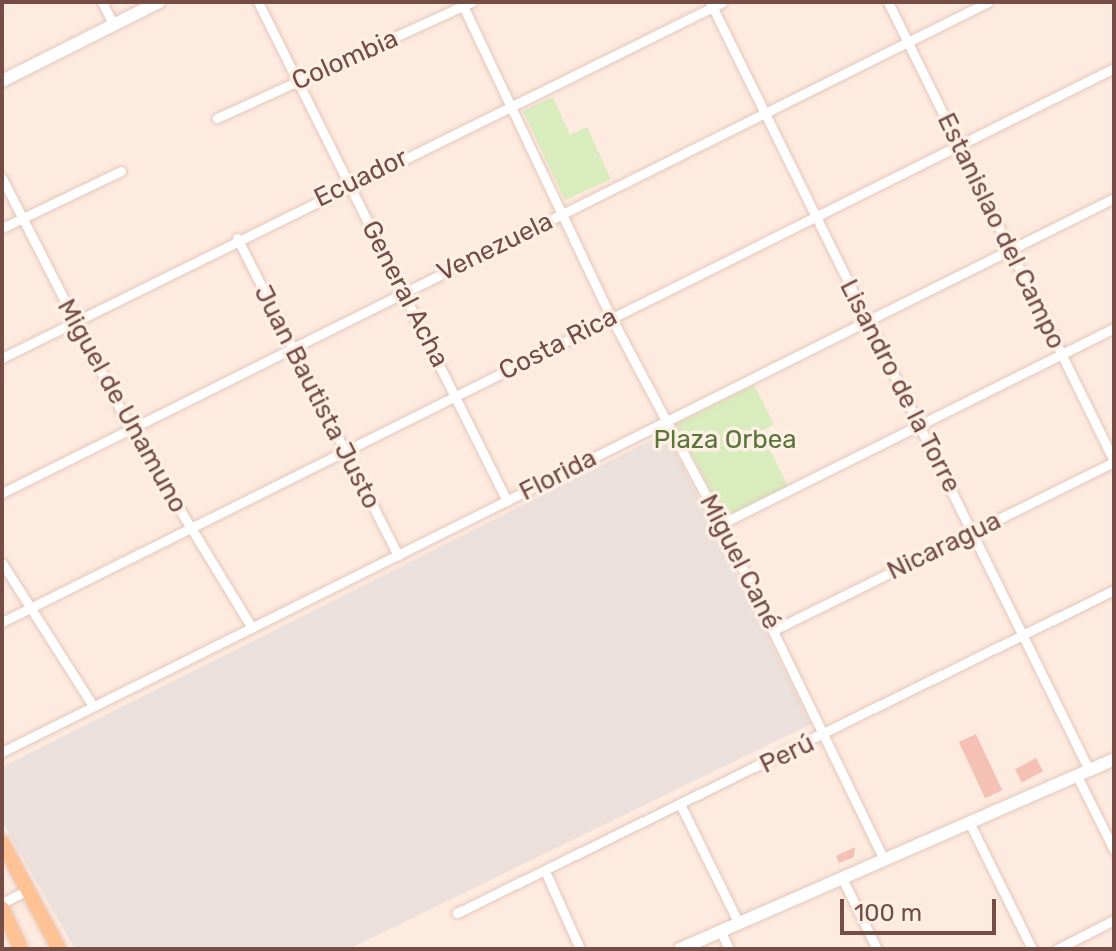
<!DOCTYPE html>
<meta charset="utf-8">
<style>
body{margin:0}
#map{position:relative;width:1116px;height:951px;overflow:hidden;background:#feebdf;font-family:Rubik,sans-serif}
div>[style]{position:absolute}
.industrial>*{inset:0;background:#ebe0db}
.green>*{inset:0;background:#d9ecbd}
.building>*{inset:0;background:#f5c1b5;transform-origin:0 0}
.roads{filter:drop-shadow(0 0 2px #e4c7bd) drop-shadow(0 0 2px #e4c7bd)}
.street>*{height:9px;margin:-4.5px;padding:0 4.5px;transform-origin:4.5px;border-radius:4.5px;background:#fff}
.secondary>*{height:12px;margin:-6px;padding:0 6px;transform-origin:6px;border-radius:6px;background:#fff}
.primary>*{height:14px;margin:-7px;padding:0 7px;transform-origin:7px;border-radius:7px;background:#ffc294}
span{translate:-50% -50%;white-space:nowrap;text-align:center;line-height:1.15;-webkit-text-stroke:7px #fff0e6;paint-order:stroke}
.street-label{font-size:26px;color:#754d45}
.park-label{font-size:26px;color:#58763a}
.frame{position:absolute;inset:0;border:4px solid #754d45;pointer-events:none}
.scale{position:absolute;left:840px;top:899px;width:156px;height:36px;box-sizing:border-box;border:4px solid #754d45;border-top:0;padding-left:10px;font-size:24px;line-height:28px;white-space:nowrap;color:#754d45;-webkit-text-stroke:6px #fff0e6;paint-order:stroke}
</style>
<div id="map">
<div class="industrial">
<div style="clip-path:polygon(666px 433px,811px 724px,349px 949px,75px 949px,2px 821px,2px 767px)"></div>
</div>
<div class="green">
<div style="clip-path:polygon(553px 97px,570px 135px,587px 127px,611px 179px,565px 200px,523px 111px)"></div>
<div style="clip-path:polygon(754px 385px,774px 424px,761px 432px,789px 488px,725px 518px,676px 424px)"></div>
</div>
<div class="building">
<div style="left:976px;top:734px;width:62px;height:19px;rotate:65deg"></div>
<div style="left:1036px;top:758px;width:15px;height:24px;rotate:62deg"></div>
<div style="clip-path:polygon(855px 847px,854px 857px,839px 863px,836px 856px)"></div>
</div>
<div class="roads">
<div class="street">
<div style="left:102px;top:2px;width:25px;rotate:63deg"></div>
<div style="left:258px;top:2px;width:558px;rotate:63.48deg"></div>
<div style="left:710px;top:2px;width:856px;rotate:63.73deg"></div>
<div style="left:888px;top:2px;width:512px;rotate:63.79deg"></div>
<div style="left:464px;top:8px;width:342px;rotate:64.6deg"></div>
<div style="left:611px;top:317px;width:234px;rotate:62deg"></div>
<div style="left:721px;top:524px;width:373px;rotate:64.1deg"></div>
<div style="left:217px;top:118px;width:280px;rotate:-24.5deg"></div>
<div style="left:2px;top:178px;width:281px;rotate:62.9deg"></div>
<div style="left:130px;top:428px;width:234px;rotate:58.6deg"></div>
<div style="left:2px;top:228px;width:132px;rotate:-25.6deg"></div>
<div style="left:237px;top:238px;width:356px;rotate:63.1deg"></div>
<div style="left:2px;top:358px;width:804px;rotate:-26.28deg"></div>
<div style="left:2px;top:493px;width:1101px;rotate:-26.47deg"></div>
<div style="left:721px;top:524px;width:439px;rotate:-26.5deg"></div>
<div style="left:2px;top:563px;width:169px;rotate:57.5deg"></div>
<div style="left:2px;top:622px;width:1242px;rotate:-26.48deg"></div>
<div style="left:774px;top:630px;width:379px;rotate:-26.3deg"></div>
<div style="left:2px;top:752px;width:1242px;rotate:-26.48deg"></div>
<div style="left:1077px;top:776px;width:83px;rotate:63.4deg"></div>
<div style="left:681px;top:806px;width:131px;rotate:63.8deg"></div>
<div style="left:970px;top:824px;width:140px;rotate:63.6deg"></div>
<div style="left:545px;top:871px;width:85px;rotate:65.8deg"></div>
<div style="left:842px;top:878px;width:79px;rotate:63.8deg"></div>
<div style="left:2px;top:903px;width:31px;rotate:-27deg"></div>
<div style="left:457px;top:913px;width:732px;rotate:-26.18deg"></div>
<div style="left:721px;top:932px;width:19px;rotate:65deg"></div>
<div style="left:1057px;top:949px;width:64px;rotate:-27deg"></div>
</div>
<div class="secondary">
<div style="left:2px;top:81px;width:176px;rotate:-26.7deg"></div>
<div style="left:680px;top:949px;width:474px;rotate:-23.6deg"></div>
</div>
<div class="primary">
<div style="left:2px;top:842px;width:121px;rotate:62deg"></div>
<div style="left:2px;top:908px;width:45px;rotate:65.1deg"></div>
</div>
</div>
<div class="street-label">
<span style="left:345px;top:60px;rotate:-24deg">Colombia</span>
<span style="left:361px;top:178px;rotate:-26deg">Ecuador</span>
<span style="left:1001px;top:231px;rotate:64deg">Estanislao del Campo</span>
<span style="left:495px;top:247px;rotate:-26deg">Venezuela</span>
<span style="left:405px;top:294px;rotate:63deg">General Acha</span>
<span style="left:558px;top:344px;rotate:-27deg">Costa Rica</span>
<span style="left:900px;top:386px;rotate:63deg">Lisandro de la Torre</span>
<span style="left:317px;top:397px;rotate:63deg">Juan Bautista Justo</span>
<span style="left:122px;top:406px;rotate:61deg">Miguel de Unamuno</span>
<span style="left:558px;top:475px;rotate:-27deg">Florida</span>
<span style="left:944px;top:546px;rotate:-26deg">Nicaragua</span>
<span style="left:740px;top:562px;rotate:63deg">Miguel Cané</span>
<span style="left:787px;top:754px;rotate:-26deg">Perú</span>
</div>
<div class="park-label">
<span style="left:725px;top:440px">Plaza Orbea</span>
</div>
<div class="frame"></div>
<div class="scale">100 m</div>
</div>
